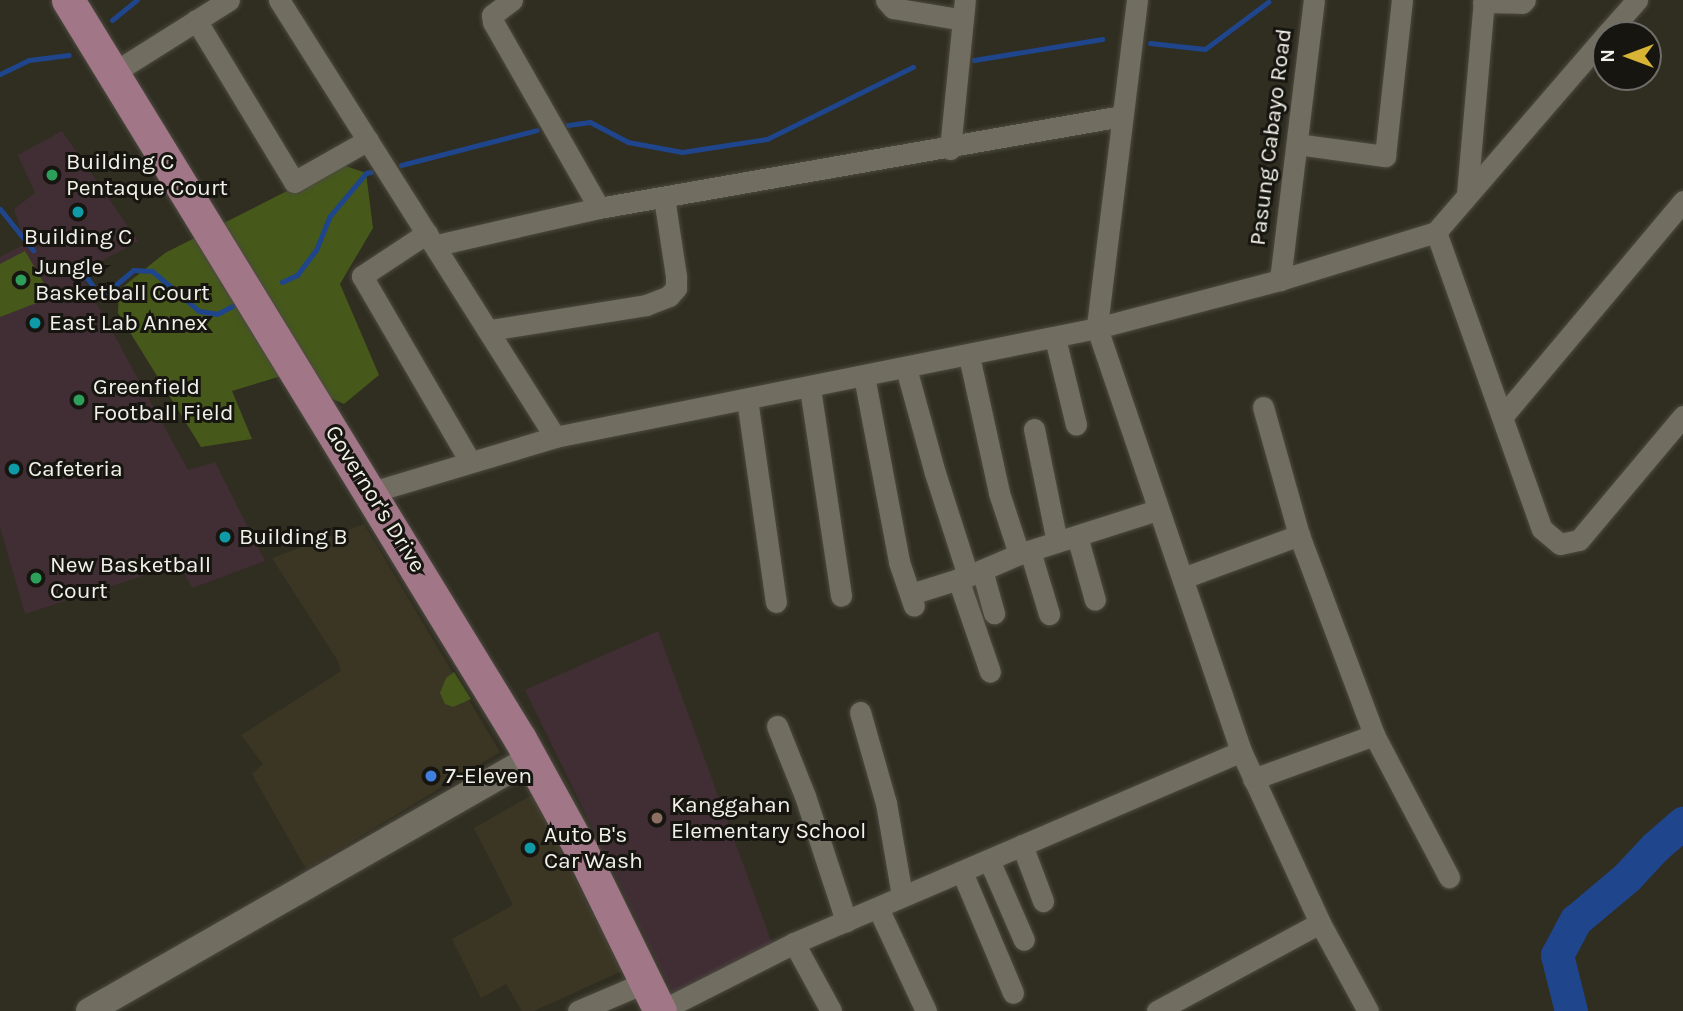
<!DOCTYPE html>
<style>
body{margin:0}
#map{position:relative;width:1683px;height:1011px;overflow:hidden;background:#302d21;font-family:Karla,sans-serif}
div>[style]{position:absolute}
.built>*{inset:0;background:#3b3624}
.education>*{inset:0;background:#412e35}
.green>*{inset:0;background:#46591a}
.stream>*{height:5px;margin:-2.5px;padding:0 2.5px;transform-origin:2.5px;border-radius:2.5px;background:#1f458c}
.river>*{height:33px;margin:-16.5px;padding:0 16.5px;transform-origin:16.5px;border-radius:16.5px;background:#1f458c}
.roads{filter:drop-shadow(0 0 2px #4c4a40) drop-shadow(0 0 2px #4c4a40)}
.minor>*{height:21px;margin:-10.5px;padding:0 10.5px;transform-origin:10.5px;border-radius:10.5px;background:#716e61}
.tertiary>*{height:26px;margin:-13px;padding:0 13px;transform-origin:13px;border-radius:13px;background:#716e61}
.primary>*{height:33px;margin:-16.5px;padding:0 16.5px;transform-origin:16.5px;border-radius:16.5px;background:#a17686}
.dots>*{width:19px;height:19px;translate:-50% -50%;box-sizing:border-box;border:4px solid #161510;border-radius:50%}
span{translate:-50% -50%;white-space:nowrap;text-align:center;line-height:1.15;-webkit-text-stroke:6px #161510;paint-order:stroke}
.street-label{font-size:23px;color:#f2f1e9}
.poi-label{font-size:23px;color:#f2f1e9}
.left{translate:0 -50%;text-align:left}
.north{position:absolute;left:1592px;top:21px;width:70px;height:70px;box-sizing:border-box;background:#161510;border:2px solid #6e6d67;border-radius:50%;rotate:270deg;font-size:19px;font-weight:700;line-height:28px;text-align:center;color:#f2f1e9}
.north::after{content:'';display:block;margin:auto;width:24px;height:32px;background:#d7b434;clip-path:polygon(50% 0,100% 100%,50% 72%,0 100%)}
</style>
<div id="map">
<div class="built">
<div style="clip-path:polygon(364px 524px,500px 752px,306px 869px,252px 774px,263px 764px,241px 735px,341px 671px,338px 661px,272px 558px)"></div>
<div style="clip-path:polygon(532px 795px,622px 971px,534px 1011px,522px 1011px,506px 984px,481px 998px,452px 939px,513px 905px,474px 828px)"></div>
</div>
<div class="education">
<div style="clip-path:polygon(62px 131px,138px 241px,80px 273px,188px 470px,215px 462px,265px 561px,192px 588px,180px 564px,25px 614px,0 527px,0 257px,25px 244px,14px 209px,35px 193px,18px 155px)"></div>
<div style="clip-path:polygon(658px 631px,773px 946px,673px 993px,525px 690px)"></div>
</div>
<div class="green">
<div style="clip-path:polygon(340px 164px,366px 173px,373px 228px,340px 284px,379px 375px,344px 404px,281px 376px,232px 391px,252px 439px,201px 447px,118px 313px,119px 290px,165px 253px)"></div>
<div style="clip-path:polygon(25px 251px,52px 297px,0 317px,0 264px)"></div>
<div style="clip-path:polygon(454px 672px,471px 699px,453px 707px,445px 704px,440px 693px,446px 678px)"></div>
</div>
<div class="stream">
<div style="left:112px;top:20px;width:32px;rotate:-39deg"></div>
<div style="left:1150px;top:43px;width:55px;rotate:6.2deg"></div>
<div style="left:1205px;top:49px;width:79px;rotate:-36.7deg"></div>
<div style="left:974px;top:60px;width:130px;rotate:-9.3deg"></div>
<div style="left:0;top:74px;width:32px;rotate:-26deg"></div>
<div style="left:29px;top:60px;width:40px;rotate:-7.1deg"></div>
<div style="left:568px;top:125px;width:22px;rotate:-8deg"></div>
<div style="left:590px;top:122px;width:43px;rotate:27.8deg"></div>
<div style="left:628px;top:142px;width:55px;rotate:10.5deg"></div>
<div style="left:682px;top:152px;width:86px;rotate:-8.7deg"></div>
<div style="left:767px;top:139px;width:163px;rotate:-26.3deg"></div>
<div style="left:401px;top:165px;width:140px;rotate:-14.4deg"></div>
<div style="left:0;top:209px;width:53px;rotate:51.2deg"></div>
<div style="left:66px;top:273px;width:22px;rotate:13deg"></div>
<div style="left:87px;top:278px;width:19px;rotate:54deg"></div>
<div style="left:98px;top:293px;width:8px"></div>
<div style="left:106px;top:293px;width:35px;rotate:-40deg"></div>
<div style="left:133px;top:270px;width:19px;rotate:3deg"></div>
<div style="left:152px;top:271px;width:62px;rotate:40.4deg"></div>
<div style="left:199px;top:311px;width:18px;rotate:9deg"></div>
<div style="left:217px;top:314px;width:18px;rotate:-27deg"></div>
<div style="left:282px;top:282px;width:17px;rotate:-25deg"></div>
<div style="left:297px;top:275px;width:31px;rotate:-53deg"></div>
<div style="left:316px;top:250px;width:35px;rotate:-68deg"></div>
<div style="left:329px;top:217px;width:57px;rotate:-49.9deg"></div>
<div style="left:366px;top:173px;width:5px;rotate:-11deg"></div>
</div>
<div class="river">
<div style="left:1571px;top:1011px;width:58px;rotate:-104deg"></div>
<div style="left:1557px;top:955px;width:40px;rotate:-62deg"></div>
<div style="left:1576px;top:920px;width:67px;rotate:-40.1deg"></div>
<div style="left:1627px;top:877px;width:41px;rotate:-47deg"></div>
<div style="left:1655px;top:847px;width:37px;rotate:-41deg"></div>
</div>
<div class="roads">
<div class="minor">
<div style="left:279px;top:0;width:517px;rotate:57.72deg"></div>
<div style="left:512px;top:0;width:25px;rotate:143deg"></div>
<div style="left:492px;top:15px;width:7px;rotate:82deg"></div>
<div style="left:493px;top:22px;width:214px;rotate:60.3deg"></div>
<div style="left:886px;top:0;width:11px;rotate:49deg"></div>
<div style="left:893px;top:8px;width:71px;rotate:9.7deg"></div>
<div style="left:1137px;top:0;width:330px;rotate:97deg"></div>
<div style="left:1097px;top:328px;width:447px;rotate:71.2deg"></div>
<div style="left:1241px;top:751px;width:189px;rotate:65.3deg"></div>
<div style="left:1320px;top:923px;width:100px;rotate:61.4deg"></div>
<div style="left:1483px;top:2px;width:39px;rotate:1deg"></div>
<div style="left:1522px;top:3px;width:4px;rotate:-45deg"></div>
<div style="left:196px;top:20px;width:189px;rotate:58.8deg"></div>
<div style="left:294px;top:182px;width:85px;rotate:-29.6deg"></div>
<div style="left:1606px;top:35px;width:47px;rotate:-48.5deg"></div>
<div style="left:113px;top:73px;width:137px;rotate:-32.2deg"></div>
<div style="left:1297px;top:144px;width:89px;rotate:7.8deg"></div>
<div style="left:1385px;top:156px;width:157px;rotate:-83.8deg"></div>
<div style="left:950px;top:149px;width:150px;rotate:-84.3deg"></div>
<div style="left:1467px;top:194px;width:195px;rotate:-85deg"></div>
<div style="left:1436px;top:232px;width:315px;rotate:70.4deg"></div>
<div style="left:1542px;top:529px;width:23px;rotate:40deg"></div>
<div style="left:1560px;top:544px;width:19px;rotate:-12deg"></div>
<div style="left:1579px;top:540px;width:162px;rotate:-50deg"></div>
<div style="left:427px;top:233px;width:78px;rotate:146.5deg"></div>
<div style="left:362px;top:276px;width:213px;rotate:59.8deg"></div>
<div style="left:437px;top:245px;width:166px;rotate:-12.9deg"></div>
<div style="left:599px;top:208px;width:531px;rotate:-9.98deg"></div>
<div style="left:1280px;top:280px;width:282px;rotate:-83.1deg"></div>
<div style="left:490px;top:330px;width:158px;rotate:-9.1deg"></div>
<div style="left:646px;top:305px;width:25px;rotate:-21deg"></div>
<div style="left:669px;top:296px;width:11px;rotate:-49deg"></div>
<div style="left:676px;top:288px;width:12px;rotate:-90deg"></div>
<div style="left:676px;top:276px;width:79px;rotate:-98.7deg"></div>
<div style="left:1055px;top:338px;width:89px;rotate:76.4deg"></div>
<div style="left:969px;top:356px;width:140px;rotate:77.6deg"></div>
<div style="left:999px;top:493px;width:64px;rotate:71.8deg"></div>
<div style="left:906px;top:368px;width:109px;rotate:74.6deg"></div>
<div style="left:935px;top:473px;width:108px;rotate:72.2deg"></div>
<div style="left:864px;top:376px;width:189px;rotate:79.3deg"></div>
<div style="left:899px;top:562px;width:46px;rotate:71.2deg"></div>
<div style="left:810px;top:388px;width:210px;rotate:81.5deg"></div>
<div style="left:747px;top:399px;width:205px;rotate:81.9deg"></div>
<div style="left:1263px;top:407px;width:133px;rotate:74.3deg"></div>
<div style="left:1299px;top:535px;width:214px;rotate:69.4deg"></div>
<div style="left:1374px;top:735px;width:161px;rotate:62.2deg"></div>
<div style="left:1502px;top:417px;width:282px;rotate:-50deg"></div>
<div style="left:1034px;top:429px;width:115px;rotate:78.5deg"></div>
<div style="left:372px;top:492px;width:191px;rotate:-16.7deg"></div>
<div style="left:555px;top:437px;width:553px;rotate:-11.37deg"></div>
<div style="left:1097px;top:328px;width:189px;rotate:-14.7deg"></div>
<div style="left:1280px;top:280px;width:163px;rotate:-17.1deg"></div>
<div style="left:1436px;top:232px;width:260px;rotate:-49.2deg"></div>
<div style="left:1077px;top:536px;width:66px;rotate:74.3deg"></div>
<div style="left:1030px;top:551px;width:66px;rotate:73.2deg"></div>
<div style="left:982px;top:570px;width:45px;rotate:74.4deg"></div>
<div style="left:1183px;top:578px;width:124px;rotate:-20.3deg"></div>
<div style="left:958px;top:579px;width:98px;rotate:71deg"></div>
<div style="left:911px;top:594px;width:60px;rotate:-17.5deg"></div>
<div style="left:968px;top:576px;width:56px;rotate:-23.3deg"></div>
<div style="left:1019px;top:554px;width:145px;rotate:-17.7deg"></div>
<div style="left:860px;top:712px;width:95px;rotate:74.1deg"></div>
<div style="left:886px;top:803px;width:94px;rotate:80.2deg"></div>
<div style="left:777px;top:726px;width:75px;rotate:68.2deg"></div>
<div style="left:805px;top:796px;width:132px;rotate:71.8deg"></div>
<div style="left:1253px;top:779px;width:129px;rotate:-20deg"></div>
<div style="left:1022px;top:845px;width:60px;rotate:69.4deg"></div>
<div style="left:989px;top:860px;width:87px;rotate:66.4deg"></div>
<div style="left:962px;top:872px;width:131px;rotate:67.1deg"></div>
<div style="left:878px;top:908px;width:114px;rotate:65deg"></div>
<div style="left:794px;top:943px;width:77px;rotate:61.4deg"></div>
<div style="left:578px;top:1011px;width:74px;rotate:-23.1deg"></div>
<div style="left:660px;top:1011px;width:150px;rotate:-26.9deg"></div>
<div style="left:794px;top:943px;width:486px;rotate:-23.2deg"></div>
<div style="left:1157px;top:1011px;width:185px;rotate:-28.4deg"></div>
</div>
<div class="tertiary">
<div style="left:89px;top:1011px;width:509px;rotate:-29.79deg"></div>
</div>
<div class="primary">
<div style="left:68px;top:0;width:866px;rotate:58.55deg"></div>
<div style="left:520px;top:739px;width:127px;rotate:61.2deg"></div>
<div style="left:581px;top:850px;width:179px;rotate:63.9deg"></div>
</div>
</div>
<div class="dots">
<div style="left:52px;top:175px;background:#2e9e5b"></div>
<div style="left:78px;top:212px;background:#0f9aa8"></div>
<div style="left:21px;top:280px;background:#2e9e5b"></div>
<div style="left:35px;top:323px;background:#0f9aa8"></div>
<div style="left:79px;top:400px;background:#2e9e5b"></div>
<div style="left:14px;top:469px;background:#0f9aa8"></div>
<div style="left:225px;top:537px;background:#0f9aa8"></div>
<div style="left:36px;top:578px;background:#2e9e5b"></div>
<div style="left:431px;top:776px;background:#3f7fe0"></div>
<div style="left:657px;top:818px;background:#8d6e63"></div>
<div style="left:530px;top:848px;background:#0f9aa8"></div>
</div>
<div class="street-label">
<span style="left:1271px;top:137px;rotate:-83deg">Pasung Cabayo Road</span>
<span style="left:375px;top:499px;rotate:58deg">Governor's Drive</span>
</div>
<div class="poi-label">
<span class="left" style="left:66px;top:175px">Building C<br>Pentaque Court</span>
<span style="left:78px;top:237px">Building C</span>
<span class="left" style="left:35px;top:280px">Jungle<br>Basketball Court</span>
<span class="left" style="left:49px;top:323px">East Lab Annex</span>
<span class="left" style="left:93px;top:400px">Greenfield<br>Football Field</span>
<span class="left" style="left:28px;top:469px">Cafeteria</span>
<span class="left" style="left:239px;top:537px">Building B</span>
<span class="left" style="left:50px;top:578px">New Basketball<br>Court</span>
<span class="left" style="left:445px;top:776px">7-Eleven</span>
<span class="left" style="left:671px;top:818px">Kanggahan<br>Elementary School</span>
<span class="left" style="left:544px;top:848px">Auto B's<br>Car Wash</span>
</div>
<div class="north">N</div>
</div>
